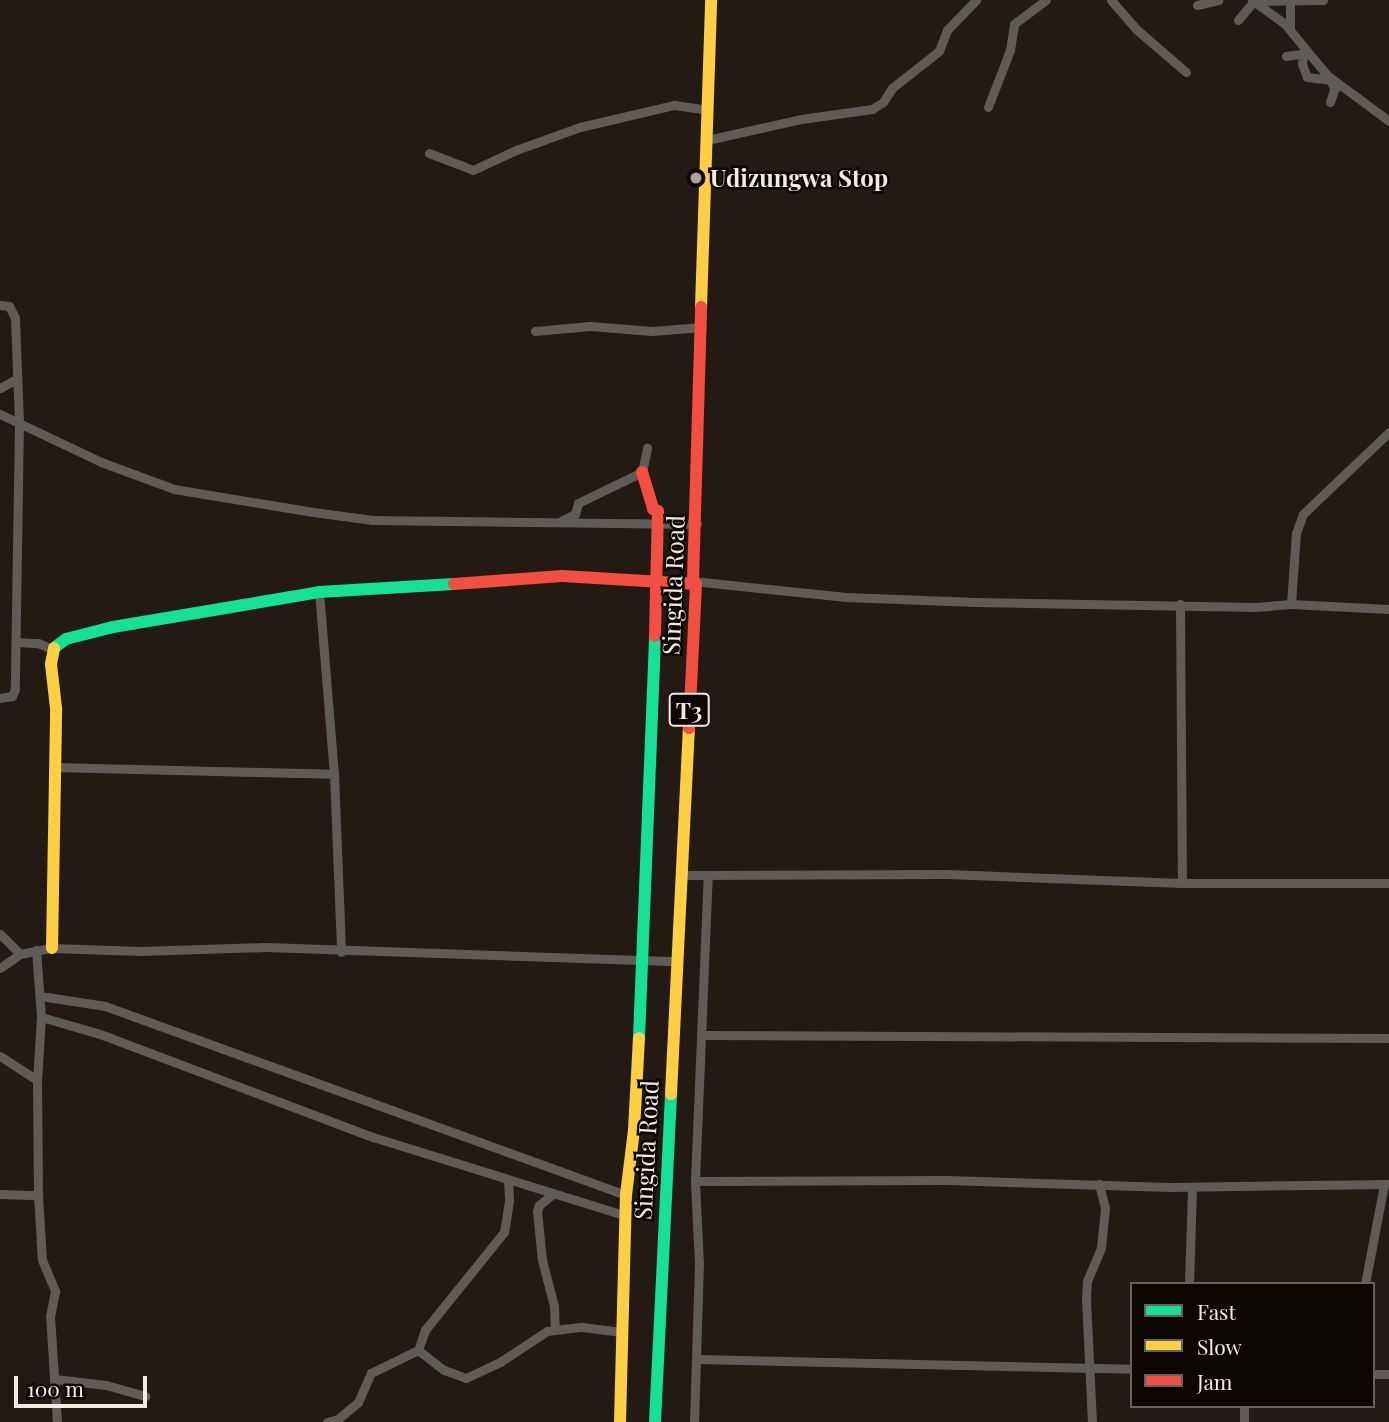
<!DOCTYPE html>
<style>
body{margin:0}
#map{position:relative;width:1389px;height:1422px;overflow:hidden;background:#231b13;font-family:"Playfair Display",serif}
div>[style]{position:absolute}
.street>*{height:9px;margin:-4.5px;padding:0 4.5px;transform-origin:4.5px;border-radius:4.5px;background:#5e5b58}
.fast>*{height:12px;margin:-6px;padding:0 6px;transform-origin:6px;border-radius:6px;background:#16e098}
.slow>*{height:12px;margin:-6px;padding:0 6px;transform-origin:6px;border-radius:6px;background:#ffcf43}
.jam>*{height:12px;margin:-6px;padding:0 6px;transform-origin:6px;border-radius:6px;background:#f24e42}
.dots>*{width:19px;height:19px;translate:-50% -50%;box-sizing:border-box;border:4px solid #0d0703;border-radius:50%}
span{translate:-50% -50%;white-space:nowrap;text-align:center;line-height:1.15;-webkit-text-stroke:5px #0d0703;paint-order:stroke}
.shield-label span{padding:2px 5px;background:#0d0703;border:2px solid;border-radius:5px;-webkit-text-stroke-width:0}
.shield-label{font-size:23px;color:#f4eae1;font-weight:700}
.poi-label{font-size:24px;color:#f4eae1;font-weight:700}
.left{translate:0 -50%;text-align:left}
.street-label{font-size:24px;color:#f4eae1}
.legend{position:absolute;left:1130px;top:1282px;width:245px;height:126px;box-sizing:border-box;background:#0d0703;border:2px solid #69625c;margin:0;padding:9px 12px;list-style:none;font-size:21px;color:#f4eae1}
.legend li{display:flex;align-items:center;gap:14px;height:35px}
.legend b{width:35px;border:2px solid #69625c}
.scale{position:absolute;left:14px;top:1376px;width:133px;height:32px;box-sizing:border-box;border:4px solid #f4eae1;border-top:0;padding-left:9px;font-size:21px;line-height:24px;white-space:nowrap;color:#f4eae1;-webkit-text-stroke:5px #0d0703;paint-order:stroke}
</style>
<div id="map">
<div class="street">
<div style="left:1111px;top:0;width:38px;rotate:49deg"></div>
<div style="left:1136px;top:29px;width:66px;rotate:40.7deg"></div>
<div style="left:1252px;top:0;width:39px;rotate:36deg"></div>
<div style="left:1284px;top:23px;width:67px;rotate:50.4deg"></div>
<div style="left:1327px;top:75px;width:77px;rotate:36.6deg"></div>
<div style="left:1197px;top:5px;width:22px;rotate:-13deg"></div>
<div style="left:1238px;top:20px;width:25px;rotate:-50deg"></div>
<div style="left:1254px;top:1px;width:69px;rotate:-0.8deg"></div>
<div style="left:1290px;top:29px;width:29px;rotate:-90deg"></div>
<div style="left:1304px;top:48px;width:16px;rotate:97deg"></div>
<div style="left:1302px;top:64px;width:14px;rotate:69deg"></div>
<div style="left:1307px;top:77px;width:23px;rotate:7deg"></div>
<div style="left:1330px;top:80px;width:10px;rotate:61deg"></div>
<div style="left:1286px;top:56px;width:15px;rotate:-8deg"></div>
<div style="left:1330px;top:102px;width:19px;rotate:-72deg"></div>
<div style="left:988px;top:107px;width:61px;rotate:-68.9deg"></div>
<div style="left:1010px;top:50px;width:26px;rotate:-81deg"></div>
<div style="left:1014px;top:24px;width:40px;rotate:-37deg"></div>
<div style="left:707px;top:140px;width:96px;rotate:-12.6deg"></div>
<div style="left:801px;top:119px;width:72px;rotate:-8deg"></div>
<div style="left:872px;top:109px;width:13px;rotate:-32deg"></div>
<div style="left:883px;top:102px;width:17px;rotate:-57deg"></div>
<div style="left:892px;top:88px;width:60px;rotate:-38.2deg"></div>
<div style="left:939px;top:51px;width:22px;rotate:-69deg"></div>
<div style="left:947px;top:30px;width:42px;rotate:-46deg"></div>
<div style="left:429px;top:153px;width:47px;rotate:21.1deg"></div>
<div style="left:473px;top:170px;width:47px;rotate:-24.9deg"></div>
<div style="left:516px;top:150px;width:68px;rotate:-19.8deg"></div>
<div style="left:580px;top:127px;width:97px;rotate:-13.2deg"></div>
<div style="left:674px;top:105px;width:34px;rotate:8deg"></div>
<div style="left:0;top:305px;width:9px;rotate:6deg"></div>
<div style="left:9px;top:306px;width:13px;rotate:63deg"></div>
<div style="left:15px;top:318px;width:104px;rotate:87.8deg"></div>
<div style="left:19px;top:422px;width:267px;rotate:90.9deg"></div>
<div style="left:15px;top:689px;width:8px;rotate:113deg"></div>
<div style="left:12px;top:696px;width:12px;rotate:171deg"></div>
<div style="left:535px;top:331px;width:55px;rotate:-5.2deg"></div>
<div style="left:590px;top:326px;width:62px;rotate:4.6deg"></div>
<div style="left:652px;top:331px;width:50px;rotate:-4.6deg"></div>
<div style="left:0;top:388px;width:18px;rotate:-29deg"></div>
<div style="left:0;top:414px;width:112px;rotate:25.4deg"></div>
<div style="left:101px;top:462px;width:78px;rotate:20.3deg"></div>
<div style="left:174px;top:489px;width:141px;rotate:9.4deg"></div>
<div style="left:313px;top:512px;width:60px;rotate:7.7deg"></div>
<div style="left:372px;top:520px;width:325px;rotate:0.7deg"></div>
<div style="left:561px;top:521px;width:16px;rotate:-27deg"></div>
<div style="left:575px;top:514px;width:11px;rotate:-75deg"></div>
<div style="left:578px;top:503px;width:71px;rotate:-25.8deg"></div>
<div style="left:642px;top:472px;width:25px;rotate:-78deg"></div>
<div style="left:693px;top:581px;width:154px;rotate:6deg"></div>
<div style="left:846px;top:597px;width:130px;rotate:2.2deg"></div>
<div style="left:976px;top:602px;width:280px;rotate:1deg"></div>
<div style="left:1256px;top:607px;width:35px;rotate:-5deg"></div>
<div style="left:1291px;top:604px;width:71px;rotate:-86deg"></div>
<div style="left:1296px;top:533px;width:20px;rotate:-70deg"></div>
<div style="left:1303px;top:514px;width:119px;rotate:-43.6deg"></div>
<div style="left:319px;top:592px;width:183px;rotate:85.3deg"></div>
<div style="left:334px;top:774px;width:178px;rotate:87.7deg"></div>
<div style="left:1180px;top:604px;width:279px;rotate:89.6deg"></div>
<div style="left:1291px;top:604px;width:98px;rotate:2.9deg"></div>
<div style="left:16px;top:642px;width:22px;rotate:3deg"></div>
<div style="left:38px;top:643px;width:15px;rotate:23deg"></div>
<div style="left:54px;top:767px;width:280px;rotate:1.4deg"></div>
<div style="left:681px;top:875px;width:266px;rotate:-0.2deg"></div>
<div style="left:947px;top:874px;width:235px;rotate:2.2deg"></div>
<div style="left:1182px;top:883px;width:207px"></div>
<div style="left:0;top:934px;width:28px;rotate:45deg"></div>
<div style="left:36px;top:950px;width:67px;rotate:85.7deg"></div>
<div style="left:41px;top:1017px;width:63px;rotate:93.6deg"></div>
<div style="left:37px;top:1080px;width:115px;rotate:89.5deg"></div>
<div style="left:38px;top:1195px;width:65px;rotate:86.5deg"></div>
<div style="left:42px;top:1260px;width:34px;rotate:67deg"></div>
<div style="left:55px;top:1291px;width:25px;rotate:101deg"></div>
<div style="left:50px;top:1316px;width:106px;rotate:86.2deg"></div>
<div style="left:0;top:968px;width:24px;rotate:-35deg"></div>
<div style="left:20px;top:954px;width:33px;rotate:-11deg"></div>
<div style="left:52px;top:948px;width:88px;rotate:2deg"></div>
<div style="left:140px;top:951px;width:126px;rotate:-1.8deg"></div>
<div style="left:266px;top:947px;width:410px;rotate:2deg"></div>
<div style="left:40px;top:996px;width:66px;rotate:8.7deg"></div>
<div style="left:105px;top:1006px;width:554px;rotate:19.94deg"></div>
<div style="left:41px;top:1017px;width:61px;rotate:16.1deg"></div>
<div style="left:100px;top:1034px;width:292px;rotate:20.7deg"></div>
<div style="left:373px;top:1137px;width:265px;rotate:17.3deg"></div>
<div style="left:702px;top:1035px;width:687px;rotate:0.25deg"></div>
<div style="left:0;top:1056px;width:44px;rotate:33deg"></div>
<div style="left:508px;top:1180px;width:21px;rotate:87deg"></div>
<div style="left:509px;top:1201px;width:31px;rotate:99deg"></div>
<div style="left:504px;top:1232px;width:126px;rotate:128.9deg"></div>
<div style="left:425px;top:1330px;width:21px;rotate:109deg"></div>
<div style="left:418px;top:1350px;width:33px;rotate:38deg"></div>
<div style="left:444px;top:1370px;width:23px;rotate:20deg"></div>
<div style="left:466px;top:1378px;width:38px;rotate:-25deg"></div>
<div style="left:500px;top:1362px;width:56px;rotate:-33.4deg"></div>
<div style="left:547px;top:1331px;width:35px;rotate:-7deg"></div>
<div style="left:582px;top:1327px;width:40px;rotate:7.1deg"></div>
<div style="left:695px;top:1181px;width:252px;rotate:-0.2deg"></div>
<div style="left:947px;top:1180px;width:223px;rotate:1.8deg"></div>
<div style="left:1170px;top:1187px;width:219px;rotate:-0.8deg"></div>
<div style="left:0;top:1194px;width:38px;rotate:2deg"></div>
<div style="left:553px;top:1194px;width:18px;rotate:142deg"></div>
<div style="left:539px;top:1205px;width:6px;rotate:108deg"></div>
<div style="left:537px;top:1211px;width:49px;rotate:84.2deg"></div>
<div style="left:542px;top:1260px;width:48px;rotate:75.4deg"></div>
<div style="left:554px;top:1306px;width:23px;rotate:88deg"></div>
<div style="left:1189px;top:1284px;width:97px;rotate:-88.2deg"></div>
<div style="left:1365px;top:1284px;width:102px;rotate:-79.2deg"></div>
<div style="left:697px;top:1359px;width:435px;rotate:1.3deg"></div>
<div style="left:1373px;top:1374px;width:16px"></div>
<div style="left:54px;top:1379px;width:52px;rotate:6.6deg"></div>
<div style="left:106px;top:1385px;width:41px;rotate:15.8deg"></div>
<div style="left:1244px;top:1406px;width:16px;rotate:90deg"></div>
<div style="left:327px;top:1422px;width:11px;rotate:-15deg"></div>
<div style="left:338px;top:1419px;width:26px;rotate:-40deg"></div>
<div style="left:358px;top:1402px;width:32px;rotate:-66deg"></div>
<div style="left:371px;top:1373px;width:52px;rotate:-26.1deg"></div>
<div style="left:694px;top:1422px;width:158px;rotate:-88.2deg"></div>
<div style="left:699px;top:1264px;width:83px;rotate:-92.8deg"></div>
<div style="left:695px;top:1181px;width:306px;rotate:-87.6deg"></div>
<div style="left:1092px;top:1422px;width:123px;rotate:-92.8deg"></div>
<div style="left:1086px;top:1299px;width:18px;rotate:-87deg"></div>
<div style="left:1087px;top:1281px;width:36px;rotate:-67deg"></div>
<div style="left:1101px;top:1248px;width:40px;rotate:-84.3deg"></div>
<div style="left:1105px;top:1208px;width:25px;rotate:-104deg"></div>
</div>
<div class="fast">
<div style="left:54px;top:648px;width:15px;rotate:-37deg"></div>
<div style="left:66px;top:639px;width:49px;rotate:-14.3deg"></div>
<div style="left:113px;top:627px;width:209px;rotate:-9.6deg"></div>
<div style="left:319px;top:592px;width:135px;rotate:-3.4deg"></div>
<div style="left:639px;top:1038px;width:402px;rotate:-87.7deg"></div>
<div style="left:655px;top:1422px;width:328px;rotate:-87.2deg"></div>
</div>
<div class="slow">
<div style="left:701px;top:307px;width:307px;rotate:-88.1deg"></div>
<div style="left:52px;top:948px;width:240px;rotate:-89deg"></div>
<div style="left:56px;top:708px;width:44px;rotate:-96.5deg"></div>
<div style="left:51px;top:664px;width:16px;rotate:-79deg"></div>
<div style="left:671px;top:1094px;width:366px;rotate:-87.2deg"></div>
<div style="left:620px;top:1422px;width:227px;rotate:-88.5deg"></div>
<div style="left:626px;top:1195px;width:65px;rotate:-83deg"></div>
<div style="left:634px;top:1130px;width:92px;rotate:-86.9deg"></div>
</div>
<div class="jam">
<div style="left:642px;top:472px;width:39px;rotate:73deg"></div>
<div style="left:653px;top:509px;width:5px;rotate:22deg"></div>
<div style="left:658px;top:511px;width:125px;rotate:91.4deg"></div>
<div style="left:454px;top:584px;width:108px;rotate:-4.2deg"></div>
<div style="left:562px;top:576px;width:134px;rotate:3.4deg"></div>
<div style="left:689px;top:728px;width:144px;rotate:-87.2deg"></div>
<div style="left:696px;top:584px;width:4px;rotate:-135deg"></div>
<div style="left:693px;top:581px;width:274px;rotate:-88.3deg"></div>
</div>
<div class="dots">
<div style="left:696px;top:178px;background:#aba299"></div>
</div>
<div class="shield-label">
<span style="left:689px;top:710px">T3</span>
</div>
<div class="poi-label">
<span class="left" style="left:710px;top:178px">Udizungwa Stop</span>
</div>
<div class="street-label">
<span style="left:673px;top:585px;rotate:-88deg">Singida Road</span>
<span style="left:646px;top:1150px;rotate:-87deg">Singida Road</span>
</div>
<ul class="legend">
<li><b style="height:9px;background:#16e098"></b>Fast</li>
<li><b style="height:9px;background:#ffcf43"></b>Slow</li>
<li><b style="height:9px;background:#f24e42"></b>Jam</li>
</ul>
<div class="scale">100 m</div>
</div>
